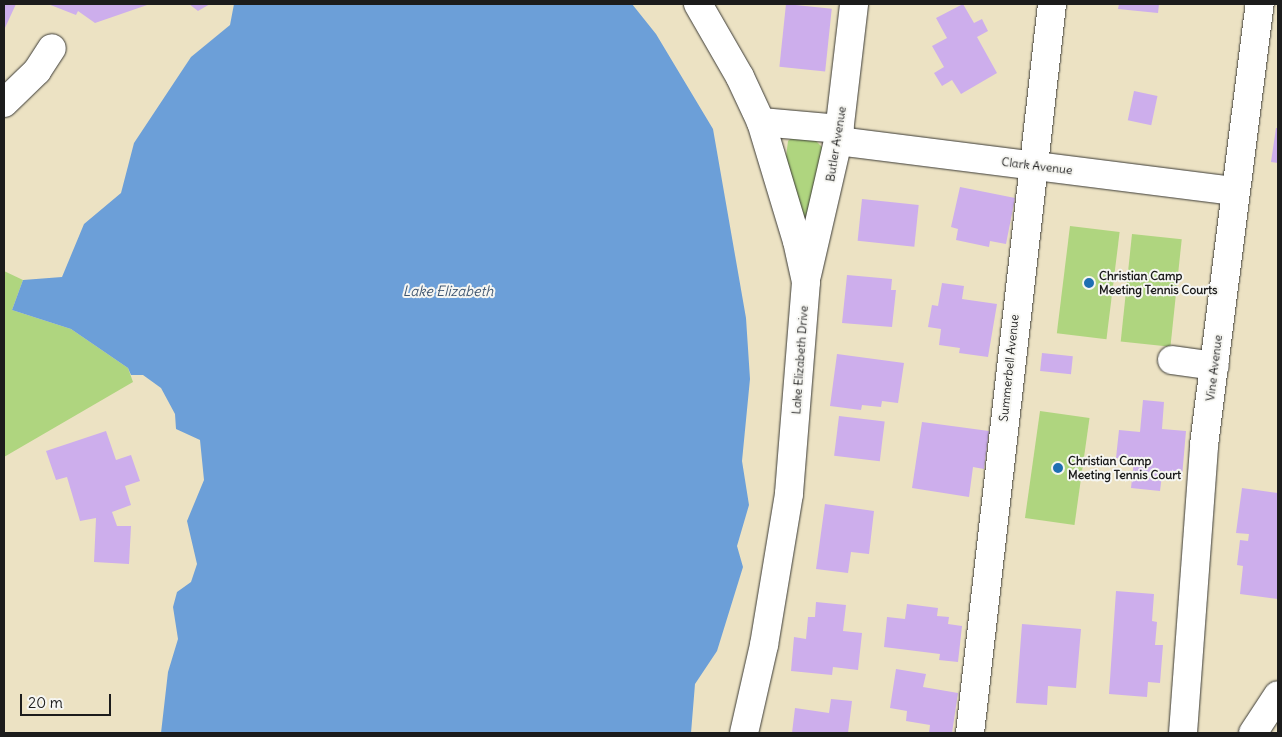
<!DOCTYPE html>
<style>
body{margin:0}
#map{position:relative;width:1282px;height:737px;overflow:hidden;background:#ece2c3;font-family:Delius,sans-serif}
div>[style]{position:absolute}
.green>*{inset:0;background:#afd57f;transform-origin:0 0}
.water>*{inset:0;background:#6c9fd8}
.building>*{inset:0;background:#cdaeec;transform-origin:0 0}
.roads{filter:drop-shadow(0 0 1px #3b3a35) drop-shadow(0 0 1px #3b3a35)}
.minor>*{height:28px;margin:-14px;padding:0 14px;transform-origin:14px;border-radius:14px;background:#fff}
.dots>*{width:14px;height:14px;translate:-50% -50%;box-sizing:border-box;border:2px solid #f6f6f2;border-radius:50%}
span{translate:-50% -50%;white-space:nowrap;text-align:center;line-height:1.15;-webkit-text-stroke:4px #f6f6f2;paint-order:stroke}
.street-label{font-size:12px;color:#1c1c1c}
.poi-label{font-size:12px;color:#1c1c1c;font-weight:700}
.left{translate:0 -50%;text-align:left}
.water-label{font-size:14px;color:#405771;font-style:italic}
.frame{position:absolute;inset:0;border:5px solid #1c1c1c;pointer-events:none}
.scale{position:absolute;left:20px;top:694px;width:91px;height:22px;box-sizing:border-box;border:2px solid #1c1c1c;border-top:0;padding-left:6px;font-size:15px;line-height:18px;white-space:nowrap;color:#1c1c1c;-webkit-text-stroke:4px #f6f6f2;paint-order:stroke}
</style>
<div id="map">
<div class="green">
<div style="clip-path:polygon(793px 137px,815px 140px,824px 149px,807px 217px,803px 216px,786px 157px,788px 141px)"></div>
<div style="left:1070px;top:226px;width:50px;height:108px;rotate:7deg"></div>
<div style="left:1132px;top:234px;width:50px;height:108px;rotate:6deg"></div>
<div style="clip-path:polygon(4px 271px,23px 280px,12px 310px,71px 329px,128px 368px,133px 382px,4px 457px)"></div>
<div style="left:1040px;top:411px;width:50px;height:108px;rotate:8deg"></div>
</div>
<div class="water">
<div style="clip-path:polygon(234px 4px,632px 4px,656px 34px,713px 129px,746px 318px,750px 379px,742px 461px,749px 505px,737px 546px,743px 567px,717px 651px,695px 684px,691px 733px,161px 733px,168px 672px,178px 639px,173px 607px,177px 592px,191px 582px,197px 564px,187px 521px,204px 480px,200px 440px,176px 429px,175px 414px,161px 388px,143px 375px,131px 375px,128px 368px,71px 329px,12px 310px,23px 280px,62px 277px,84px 224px,121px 193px,134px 143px,191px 57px,230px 25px)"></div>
</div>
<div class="building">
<div style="clip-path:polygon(4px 4px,16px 4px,4px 30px)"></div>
<div style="clip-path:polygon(48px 4px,150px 4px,95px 23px,78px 11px,76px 15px)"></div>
<div style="clip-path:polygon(189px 4px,210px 4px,198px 11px)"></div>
<div style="left:786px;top:4px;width:46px;height:63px;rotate:6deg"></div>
<div style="clip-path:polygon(963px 4px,974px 23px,982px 19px,988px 31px,977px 37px,997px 73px,961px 94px,952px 80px,942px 86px,934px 73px,944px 67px,932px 46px,947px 38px,936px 18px)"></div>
<div style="clip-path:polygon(1119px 4px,1159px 4px,1158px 13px,1118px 9px)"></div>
<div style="left:1134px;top:91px;width:24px;height:30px;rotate:12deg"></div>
<div style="clip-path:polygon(1276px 128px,1278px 128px,1278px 163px,1271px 162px)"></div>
<div style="clip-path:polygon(960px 187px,1015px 198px,1006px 244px,990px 241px,989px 247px,956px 240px,958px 229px,951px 227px)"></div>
<div style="left:862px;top:199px;width:57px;height:42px;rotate:6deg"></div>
<div style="clip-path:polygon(847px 275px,892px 279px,891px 290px,896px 290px,892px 327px,842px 323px)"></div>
<div style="clip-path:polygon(942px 283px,964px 286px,962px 299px,997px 304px,988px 357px,959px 353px,960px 348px,939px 345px,941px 329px,928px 327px,932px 305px,938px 306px)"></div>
<div style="left:1042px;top:353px;width:31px;height:18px;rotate:6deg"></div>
<div style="clip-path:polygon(837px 354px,904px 363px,898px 403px,882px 401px,881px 407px,862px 405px,861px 410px,830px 406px)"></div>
<div style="clip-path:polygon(1143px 400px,1164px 402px,1162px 429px,1186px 431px,1182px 477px,1162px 475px,1160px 491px,1131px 488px,1134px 460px,1116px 458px,1119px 430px,1140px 432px)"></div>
<div style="left:839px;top:416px;width:46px;height:40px;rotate:7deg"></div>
<div style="clip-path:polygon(922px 422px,989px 431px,984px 469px,973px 467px,969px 497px,912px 488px)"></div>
<div style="clip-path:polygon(106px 431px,116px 460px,131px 455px,140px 481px,125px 486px,131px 505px,112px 512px,117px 526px,131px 526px,129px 564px,94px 562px,96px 518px,80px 521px,67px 477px,56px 480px,46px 451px)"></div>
<div style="clip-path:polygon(1242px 488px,1278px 493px,1278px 599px,1240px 594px,1243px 566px,1237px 565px,1240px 540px,1248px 541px,1249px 534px,1236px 533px)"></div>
<div style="clip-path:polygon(825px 504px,874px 511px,869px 554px,851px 552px,848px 573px,816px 569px)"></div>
<div style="clip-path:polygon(1116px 591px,1154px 594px,1152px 621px,1157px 622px,1155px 645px,1163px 645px,1160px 683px,1148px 682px,1147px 697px,1109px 694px)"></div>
<div style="clip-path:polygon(816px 602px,846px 605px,843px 631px,862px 633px,858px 670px,833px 667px,832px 675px,791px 671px,794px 637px,806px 639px,808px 617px,815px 617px)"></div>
<div style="clip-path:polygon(907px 604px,938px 608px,937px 616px,949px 617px,948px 624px,962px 626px,958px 662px,939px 660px,940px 654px,884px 647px,887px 617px,905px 619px)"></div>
<div style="clip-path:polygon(1022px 624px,1081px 629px,1076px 688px,1048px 686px,1047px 705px,1016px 703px)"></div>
<div style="clip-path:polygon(896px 669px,926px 674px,923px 687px,958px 693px,952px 733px,929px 733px,930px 725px,906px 721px,907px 711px,890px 708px)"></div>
<div style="clip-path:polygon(831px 699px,852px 701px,848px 733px,792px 733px,795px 708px,829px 713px)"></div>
</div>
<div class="roads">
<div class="minor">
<div style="left:698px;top:4px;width:84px;rotate:60.1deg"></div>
<div style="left:740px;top:77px;width:50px;rotate:65deg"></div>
<div style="left:761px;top:122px;width:124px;rotate:73.2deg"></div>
<div style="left:797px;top:241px;width:42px;rotate:77.6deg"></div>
<div style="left:806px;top:282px;width:213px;rotate:94.6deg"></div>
<div style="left:789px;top:494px;width:153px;rotate:99.4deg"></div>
<div style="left:764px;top:645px;width:90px;rotate:102.8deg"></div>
<div style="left:4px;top:103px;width:46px;rotate:-44.1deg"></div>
<div style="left:37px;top:71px;width:27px;rotate:-57deg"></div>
<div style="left:761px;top:122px;width:79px;rotate:5.1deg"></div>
<div style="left:838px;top:141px;width:400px;rotate:7.2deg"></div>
<div style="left:807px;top:275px;width:138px;rotate:-77deg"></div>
<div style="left:838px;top:141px;width:138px;rotate:-83.3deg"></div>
<div style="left:1172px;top:360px;width:43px;rotate:7.9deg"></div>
<div style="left:970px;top:733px;width:734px;rotate:-83.58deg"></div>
<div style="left:1183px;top:733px;width:289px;rotate:-85.8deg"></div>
<div style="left:1204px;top:445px;width:445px;rotate:-82.8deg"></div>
<div style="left:1253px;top:733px;width:45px;rotate:-56.7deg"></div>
</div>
</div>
<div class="dots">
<div style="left:1089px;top:283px;background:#1f6fb2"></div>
<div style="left:1058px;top:468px;background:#1f6fb2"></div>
</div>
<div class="street-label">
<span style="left:836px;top:144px;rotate:-81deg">Butler Avenue</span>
<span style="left:1037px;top:166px;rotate:7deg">Clark Avenue</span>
<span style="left:800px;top:360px;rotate:-86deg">Lake Elizabeth Drive</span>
<span style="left:1009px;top:368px;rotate:-84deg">Summerbell Avenue</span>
<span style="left:1214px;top:368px;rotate:-83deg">Vine Avenue</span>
</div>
<div class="poi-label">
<span class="left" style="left:1099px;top:283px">Christian Camp<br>Meeting Tennis Courts</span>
<span class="left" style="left:1068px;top:468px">Christian Camp<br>Meeting Tennis Court</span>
</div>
<div class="water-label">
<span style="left:448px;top:291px">Lake Elizabeth</span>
</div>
<div class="frame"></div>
<div class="scale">20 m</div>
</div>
